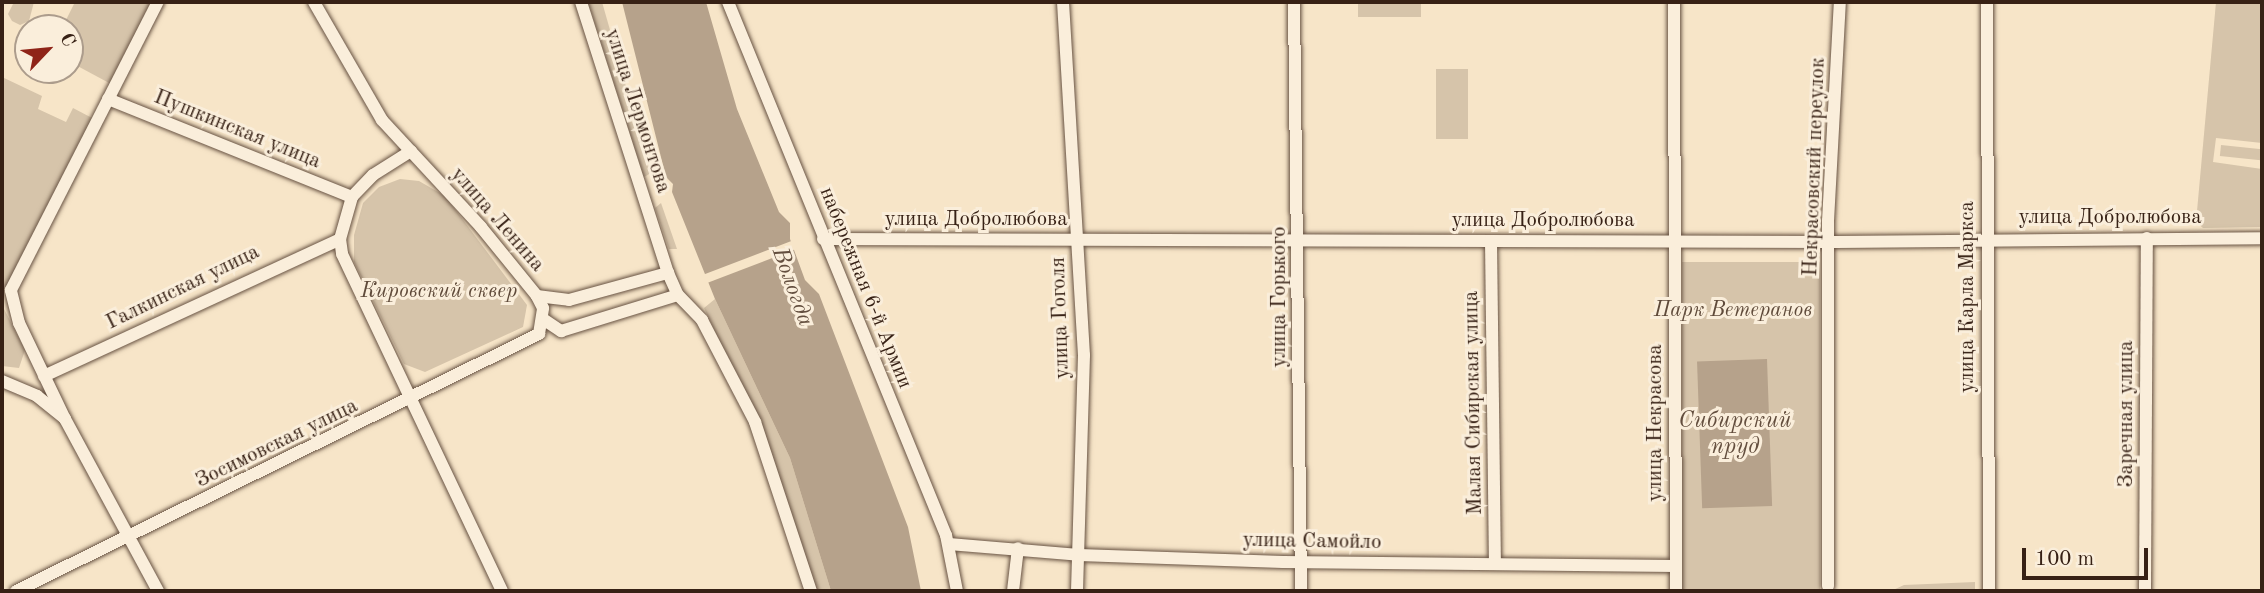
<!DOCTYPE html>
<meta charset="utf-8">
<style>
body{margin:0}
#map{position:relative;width:2264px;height:593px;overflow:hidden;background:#f7e5c8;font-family:"Old Standard TT",serif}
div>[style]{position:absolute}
.green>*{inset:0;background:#d6c4aa;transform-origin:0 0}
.water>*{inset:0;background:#b6a28b;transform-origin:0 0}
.pier>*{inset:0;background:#f7e5c8;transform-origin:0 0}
.roads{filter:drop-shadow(0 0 2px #675242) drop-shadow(0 0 2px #675242)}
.minor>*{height:12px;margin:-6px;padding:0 6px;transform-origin:6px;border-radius:6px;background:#faeedb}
span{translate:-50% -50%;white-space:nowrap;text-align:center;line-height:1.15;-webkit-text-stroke:6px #faeedb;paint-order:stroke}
.street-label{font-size:21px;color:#372115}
.park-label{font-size:21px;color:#5f4a3a;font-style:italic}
.water-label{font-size:23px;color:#634e3e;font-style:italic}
.frame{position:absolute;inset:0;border:4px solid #372115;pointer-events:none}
.north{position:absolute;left:14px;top:14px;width:70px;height:70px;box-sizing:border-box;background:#faeedb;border:2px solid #ac9c8c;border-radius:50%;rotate:64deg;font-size:19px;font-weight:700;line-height:28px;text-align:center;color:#372115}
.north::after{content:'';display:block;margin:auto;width:24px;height:32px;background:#8f2418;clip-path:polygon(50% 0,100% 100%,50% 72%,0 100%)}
.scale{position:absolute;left:2022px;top:548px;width:126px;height:32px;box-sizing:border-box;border:4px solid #372115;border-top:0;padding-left:9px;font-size:21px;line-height:24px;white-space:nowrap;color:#372115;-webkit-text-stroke:5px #faeedb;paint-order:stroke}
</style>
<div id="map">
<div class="green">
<div style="clip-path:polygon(14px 2px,34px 2px,29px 21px,20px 25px,12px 21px,8px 14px)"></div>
<div style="clip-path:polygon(75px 2px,152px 2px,111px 84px,70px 62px,70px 28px,62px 28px)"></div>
<div style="clip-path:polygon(588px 2px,602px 2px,651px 173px,644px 177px)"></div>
<div style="left:1358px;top:2px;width:63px;height:15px"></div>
<div style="clip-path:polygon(2216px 2px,2262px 2px,2262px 143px,2216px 138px,2213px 162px,2262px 169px,2262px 227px,2203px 228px,2196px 222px)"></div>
<div style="left:1436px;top:69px;width:32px;height:70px"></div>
<div style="clip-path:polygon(2px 77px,42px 96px,38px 109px,66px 122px,73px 108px,94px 119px,2px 296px)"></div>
<div style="left:2221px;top:145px;width:41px;height:11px;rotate:6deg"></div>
<div style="clip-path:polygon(400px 179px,419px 181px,445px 196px,527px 305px,523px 327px,425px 372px,404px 364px,354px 262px,354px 235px,363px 203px,379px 187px)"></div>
<div style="clip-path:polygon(661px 203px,677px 249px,669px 249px,655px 208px)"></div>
<div style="left:1682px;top:262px;width:138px;height:329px"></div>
<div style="clip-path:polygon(715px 299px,790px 458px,831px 591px,815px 591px,729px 362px,704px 308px)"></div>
<div style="clip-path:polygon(2px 305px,25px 350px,19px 368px,2px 366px)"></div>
<div style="clip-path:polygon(1975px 582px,1975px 591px,1891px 591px,1904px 585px)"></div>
</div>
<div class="water">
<div style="clip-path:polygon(622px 2px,706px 2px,737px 109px,779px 212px,790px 223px,790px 239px,805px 280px,819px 294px,908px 527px,921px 591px,831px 591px,790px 458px,715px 299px,672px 192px,673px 184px,666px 177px)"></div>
<div style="left:1767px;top:359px;width:147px;height:70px;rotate:88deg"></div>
</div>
<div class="pier">
<div style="left:794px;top:240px;width:9px;height:98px;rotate:69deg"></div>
</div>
<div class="roads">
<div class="minor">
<div style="left:581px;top:2px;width:285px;rotate:72.2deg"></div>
<div style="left:668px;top:273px;width:24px;rotate:66deg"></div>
<div style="left:678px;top:295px;width:35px;rotate:46deg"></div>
<div style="left:702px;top:320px;width:115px;rotate:62.5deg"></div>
<div style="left:755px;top:422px;width:178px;rotate:71.7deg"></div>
<div style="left:728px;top:2px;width:576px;rotate:67.76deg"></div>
<div style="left:946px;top:535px;width:57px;rotate:78.9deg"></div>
<div style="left:1063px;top:2px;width:354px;rotate:86.6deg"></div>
<div style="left:1084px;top:355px;width:236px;rotate:91.7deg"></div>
<div style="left:1294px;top:2px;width:589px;rotate:89.32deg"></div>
<div style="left:1674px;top:2px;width:589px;rotate:89.81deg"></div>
<div style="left:1987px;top:2px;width:589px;rotate:89.81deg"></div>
<div style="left:108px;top:99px;width:263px;rotate:21.9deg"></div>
<div style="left:411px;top:151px;width:45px;rotate:147.7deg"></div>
<div style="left:373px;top:175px;width:30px;rotate:134deg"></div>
<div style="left:352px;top:197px;width:44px;rotate:105.9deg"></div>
<div style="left:340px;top:239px;width:15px;rotate:82deg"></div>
<div style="left:342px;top:254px;width:373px;rotate:64.6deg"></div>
<div style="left:823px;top:239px;width:1007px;rotate:0.17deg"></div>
<div style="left:1830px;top:242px;width:432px;rotate:-0.5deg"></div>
<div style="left:1491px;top:241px;width:323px;rotate:89.3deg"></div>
<div style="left:537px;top:296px;width:32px;rotate:7deg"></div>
<div style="left:569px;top:300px;width:103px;rotate:-15.3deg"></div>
<div style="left:543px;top:319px;width:22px;rotate:34deg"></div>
<div style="left:561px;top:331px;width:122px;rotate:-17.1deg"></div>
<div style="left:44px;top:376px;width:326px;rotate:-24.8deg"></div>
<div style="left:2px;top:381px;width:38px;rotate:23deg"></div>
<div style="left:37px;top:396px;width:36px;rotate:39deg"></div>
<div style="left:65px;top:419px;width:196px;rotate:61.6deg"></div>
<div style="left:65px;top:419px;width:106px;rotate:-115.6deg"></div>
<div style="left:19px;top:323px;width:34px;rotate:-104deg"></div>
<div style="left:11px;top:290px;width:323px;rotate:-63deg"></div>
<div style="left:949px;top:544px;width:130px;rotate:4.8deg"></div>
<div style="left:1079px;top:555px;width:204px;rotate:2deg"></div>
<div style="left:1283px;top:562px;width:393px;rotate:0.6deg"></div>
<div style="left:1828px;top:586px;width:365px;rotate:-90deg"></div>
<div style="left:1828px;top:221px;width:219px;rotate:-86.9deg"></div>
<div style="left:16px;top:591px;width:583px;rotate:-26.17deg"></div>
<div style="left:539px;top:334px;width:26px;rotate:-81deg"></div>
<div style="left:543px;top:308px;width:13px;rotate:-117deg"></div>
<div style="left:537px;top:296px;width:89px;rotate:-129.1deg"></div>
<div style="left:481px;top:227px;width:146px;rotate:-132.8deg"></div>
<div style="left:382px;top:120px;width:136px;rotate:-120deg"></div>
<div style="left:1013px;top:591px;width:43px;rotate:-83.4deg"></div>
<div style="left:2145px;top:591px;width:353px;rotate:-89.7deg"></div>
</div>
</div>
<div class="street-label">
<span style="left:637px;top:111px;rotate:72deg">улица Лермонтова</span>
<span style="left:237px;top:130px;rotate:22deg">Пушкинская улица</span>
<span style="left:1815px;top:167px;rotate:-88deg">Некрасовский переулок</span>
<span style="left:2110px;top:218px">улица Добролюбова</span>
<span style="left:497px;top:220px;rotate:49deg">улица Ленина</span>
<span style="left:976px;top:220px">улица Добролюбова</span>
<span style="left:1543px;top:221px">улица Добролюбова</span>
<span style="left:183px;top:288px;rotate:-26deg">Галкинская улица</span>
<span style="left:865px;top:288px;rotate:68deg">набережная 6-й Армии</span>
<span style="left:1280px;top:297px;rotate:-90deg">улица Горького</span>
<span style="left:1968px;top:297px;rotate:-90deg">улица Карла Маркса</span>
<span style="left:1061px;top:318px;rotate:-92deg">улица Гоголя</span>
<span style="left:1474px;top:403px;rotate:-91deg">Малая Сибирская улица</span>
<span style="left:2127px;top:414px;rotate:-90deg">Заречная улица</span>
<span style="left:1656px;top:423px;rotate:-90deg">улица Некрасова</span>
<span style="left:277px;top:444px;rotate:-26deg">Зосимовская улица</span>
<span style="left:1312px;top:542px;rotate:1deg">улица Самойло</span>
</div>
<div class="park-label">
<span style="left:439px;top:292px">Кировский сквер</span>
<span style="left:1733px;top:311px">Парк Ветеранов</span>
</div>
<div class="water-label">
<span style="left:792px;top:287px;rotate:70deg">Вологда</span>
<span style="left:1735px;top:434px">Сибирский<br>пруд</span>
</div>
<div class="frame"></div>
<div class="north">С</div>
<div class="scale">100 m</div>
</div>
